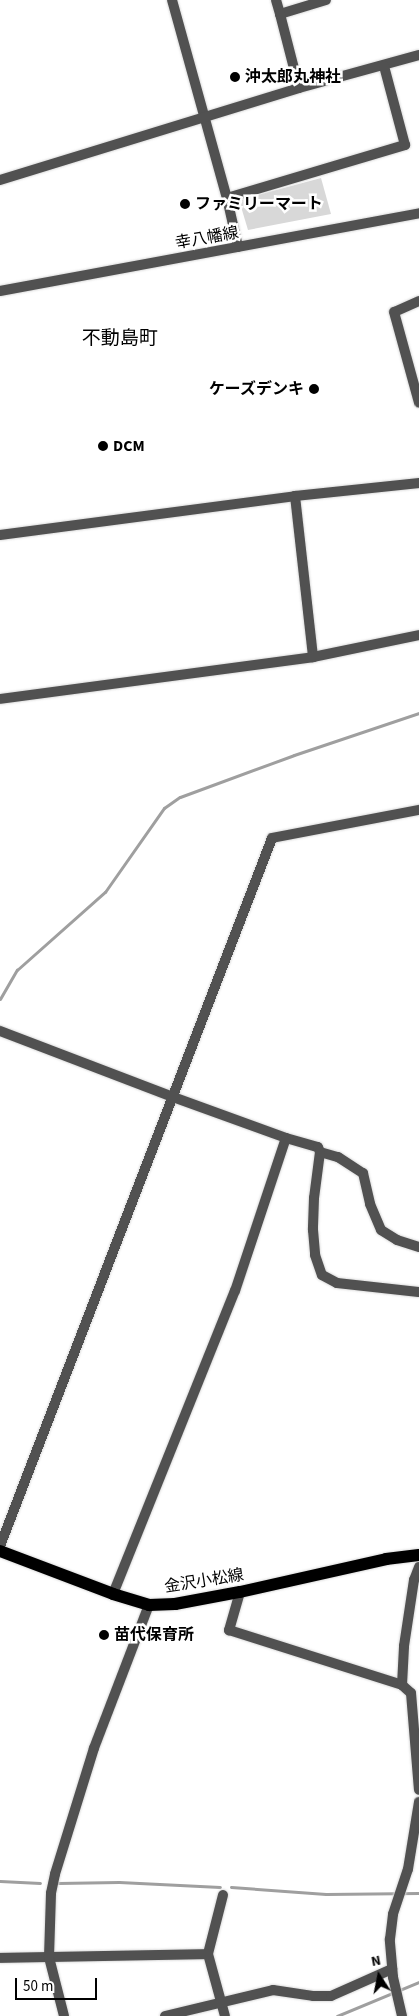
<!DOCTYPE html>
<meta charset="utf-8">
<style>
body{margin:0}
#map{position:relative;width:419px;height:2016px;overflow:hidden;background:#fff;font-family:"Source Sans 3","Noto Sans JP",sans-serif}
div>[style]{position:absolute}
.green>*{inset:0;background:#d8d8d8}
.stream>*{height:3px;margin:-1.5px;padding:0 1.5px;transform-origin:1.5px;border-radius:1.5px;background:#9f9f9f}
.roads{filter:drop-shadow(0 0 1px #dbdbdb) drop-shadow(0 0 1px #dbdbdb)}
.minor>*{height:10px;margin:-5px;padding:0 5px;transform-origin:5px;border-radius:5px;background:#515151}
.major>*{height:12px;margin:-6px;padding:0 6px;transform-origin:6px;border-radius:6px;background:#000}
.dots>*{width:14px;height:14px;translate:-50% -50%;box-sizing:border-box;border:2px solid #fff;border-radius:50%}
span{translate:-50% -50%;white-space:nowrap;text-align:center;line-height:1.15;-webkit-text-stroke:5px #fff;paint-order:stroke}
.poi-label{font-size:16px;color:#000;font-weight:700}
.left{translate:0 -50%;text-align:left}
.right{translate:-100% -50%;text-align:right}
.street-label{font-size:16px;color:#000}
.quarter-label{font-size:19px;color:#000}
.north{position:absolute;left:354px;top:1951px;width:50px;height:50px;-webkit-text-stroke:4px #fff;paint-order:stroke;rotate:349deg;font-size:14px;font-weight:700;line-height:20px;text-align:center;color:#000}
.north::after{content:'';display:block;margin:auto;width:18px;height:22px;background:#000;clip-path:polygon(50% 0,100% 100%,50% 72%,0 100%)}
.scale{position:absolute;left:15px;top:1978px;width:82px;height:22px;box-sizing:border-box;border:2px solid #000;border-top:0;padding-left:6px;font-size:15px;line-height:18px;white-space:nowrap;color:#000;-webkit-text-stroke:4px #fff;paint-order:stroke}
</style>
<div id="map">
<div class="green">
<div style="clip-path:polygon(321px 178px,331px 214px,248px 230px,239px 200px)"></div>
</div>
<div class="stream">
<div style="left:0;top:999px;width:34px;rotate:-60deg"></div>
<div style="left:17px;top:970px;width:118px;rotate:-41.6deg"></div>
<div style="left:105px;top:892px;width:103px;rotate:-54.9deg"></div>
<div style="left:164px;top:808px;width:19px;rotate:-35deg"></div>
<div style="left:180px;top:797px;width:121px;rotate:-20.2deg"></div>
<div style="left:294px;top:755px;width:132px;rotate:-18.6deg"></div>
<div style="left:0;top:1881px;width:40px;rotate:2.9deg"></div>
<div style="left:58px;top:1883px;width:61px;rotate:-0.9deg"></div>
<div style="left:119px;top:1882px;width:101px;rotate:2.8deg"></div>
<div style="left:231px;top:1887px;width:95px;rotate:4.2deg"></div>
<div style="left:326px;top:1894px;width:93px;rotate:-0.6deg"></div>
<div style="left:337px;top:2016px;width:89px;rotate:-22.5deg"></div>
</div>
<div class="roads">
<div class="minor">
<div style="left:172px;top:0;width:205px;rotate:74.5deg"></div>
<div style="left:227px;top:198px;width:50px;rotate:77.3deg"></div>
<div style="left:276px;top:0;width:15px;rotate:74deg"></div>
<div style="left:280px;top:14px;width:48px;rotate:-16.9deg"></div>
<div style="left:280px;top:14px;width:76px;rotate:75.6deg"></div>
<div style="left:0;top:180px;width:313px;rotate:-17.1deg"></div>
<div style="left:299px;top:88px;width:124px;rotate:-15.4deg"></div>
<div style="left:227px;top:198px;width:186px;rotate:-16.6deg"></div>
<div style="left:405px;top:145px;width:82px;rotate:-104.9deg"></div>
<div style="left:0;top:291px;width:426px;rotate:-10.5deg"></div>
<div style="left:419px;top:301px;width:27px;rotate:156deg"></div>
<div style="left:394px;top:312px;width:94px;rotate:74.6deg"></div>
<div style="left:295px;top:496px;width:162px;rotate:83.6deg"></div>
<div style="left:0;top:535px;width:298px;rotate:-7.5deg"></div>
<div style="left:295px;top:496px;width:125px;rotate:-6deg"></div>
<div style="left:0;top:699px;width:316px;rotate:-7.6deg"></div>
<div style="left:313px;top:657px;width:108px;rotate:-11.7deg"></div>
<div style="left:0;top:1031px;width:185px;rotate:20.9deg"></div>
<div style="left:173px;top:1097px;width:120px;rotate:19.9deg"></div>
<div style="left:286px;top:1138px;width:33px;rotate:16deg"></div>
<div style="left:318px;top:1147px;width:5px;rotate:68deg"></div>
<div style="left:320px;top:1152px;width:19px;rotate:16deg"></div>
<div style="left:338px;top:1157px;width:30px;rotate:33deg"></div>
<div style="left:363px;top:1173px;width:32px;rotate:77deg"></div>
<div style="left:370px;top:1204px;width:28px;rotate:67deg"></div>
<div style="left:381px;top:1230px;width:19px;rotate:32deg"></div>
<div style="left:397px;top:1240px;width:23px;rotate:18deg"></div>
<div style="left:320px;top:1152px;width:46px;rotate:97.4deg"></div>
<div style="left:314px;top:1198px;width:32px;rotate:92deg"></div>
<div style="left:313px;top:1230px;width:25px;rotate:85deg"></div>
<div style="left:315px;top:1255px;width:21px;rotate:71deg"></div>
<div style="left:322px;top:1275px;width:17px;rotate:28deg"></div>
<div style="left:337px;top:1283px;width:82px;rotate:6.3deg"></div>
<div style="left:0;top:1546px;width:758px;rotate:-68.98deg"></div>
<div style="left:272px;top:838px;width:150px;rotate:-10.8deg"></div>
<div style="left:240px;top:1592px;width:40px;rotate:106deg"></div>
<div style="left:229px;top:1630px;width:182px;rotate:17.6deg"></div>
<div style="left:402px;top:1685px;width:12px;rotate:42deg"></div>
<div style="left:411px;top:1693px;width:97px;rotate:85.3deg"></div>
<div style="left:113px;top:1594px;width:327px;rotate:-68.1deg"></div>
<div style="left:235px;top:1291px;width:161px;rotate:-71.6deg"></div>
<div style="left:402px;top:1685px;width:39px;rotate:-87deg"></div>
<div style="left:404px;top:1646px;width:67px;rotate:-81.4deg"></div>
<div style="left:414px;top:1580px;width:14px;rotate:-69deg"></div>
<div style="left:223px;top:1895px;width:61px;rotate:104.3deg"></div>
<div style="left:208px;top:1954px;width:64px;rotate:74.7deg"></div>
<div style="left:0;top:1958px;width:208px;rotate:-1.1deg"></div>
<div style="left:64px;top:2016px;width:61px;rotate:-104.3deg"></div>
<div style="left:49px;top:1957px;width:64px;rotate:-88.2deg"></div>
<div style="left:51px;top:1893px;width:19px;rotate:-78deg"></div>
<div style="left:55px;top:1874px;width:132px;rotate:-72.8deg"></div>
<div style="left:94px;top:1748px;width:153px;rotate:-69deg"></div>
<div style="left:165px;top:2016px;width:111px;rotate:-13.5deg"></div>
<div style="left:273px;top:1990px;width:40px;rotate:8.5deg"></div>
<div style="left:313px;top:1996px;width:18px"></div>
<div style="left:331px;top:1996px;width:67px;rotate:-23.9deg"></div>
<div style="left:402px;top:2016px;width:40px;rotate:-103deg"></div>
<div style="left:393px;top:1977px;width:38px;rotate:-95deg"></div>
<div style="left:390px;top:1939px;width:25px;rotate:-83deg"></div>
<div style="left:393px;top:1914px;width:47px;rotate:-71.6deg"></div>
<div style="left:408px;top:1869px;width:68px;rotate:-80.7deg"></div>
</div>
<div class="major">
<div style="left:0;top:1551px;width:121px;rotate:20.8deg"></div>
<div style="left:113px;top:1594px;width:38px;rotate:17deg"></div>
<div style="left:149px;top:1605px;width:26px;rotate:-2deg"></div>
<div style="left:175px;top:1604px;width:66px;rotate:-10.5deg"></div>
<div style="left:240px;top:1592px;width:150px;rotate:-12.7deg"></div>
<div style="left:386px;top:1559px;width:33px;rotate:-7deg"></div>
</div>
</div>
<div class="dots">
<div style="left:235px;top:77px;background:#000"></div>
<div style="left:185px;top:204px;background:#000"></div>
<div style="left:314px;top:389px;background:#000"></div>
<div style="left:103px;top:446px;background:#000"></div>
<div style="left:104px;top:1635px;background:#000"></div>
</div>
<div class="poi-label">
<span class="left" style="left:245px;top:77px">沖太郎丸神社</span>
<span class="left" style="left:195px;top:204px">ファミリーマート</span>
<span class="right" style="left:304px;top:389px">ケーズデンキ</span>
<span class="left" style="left:113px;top:446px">DCM</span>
<span class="left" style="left:114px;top:1635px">苗代保育所</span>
</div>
<div class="street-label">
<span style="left:207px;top:238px;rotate:-10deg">幸八幡線</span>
<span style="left:204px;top:1581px;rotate:-9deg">金沢小松線</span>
</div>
<div class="quarter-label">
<span style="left:120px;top:339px">不動島町</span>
</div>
<div class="north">N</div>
<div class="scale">50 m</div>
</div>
